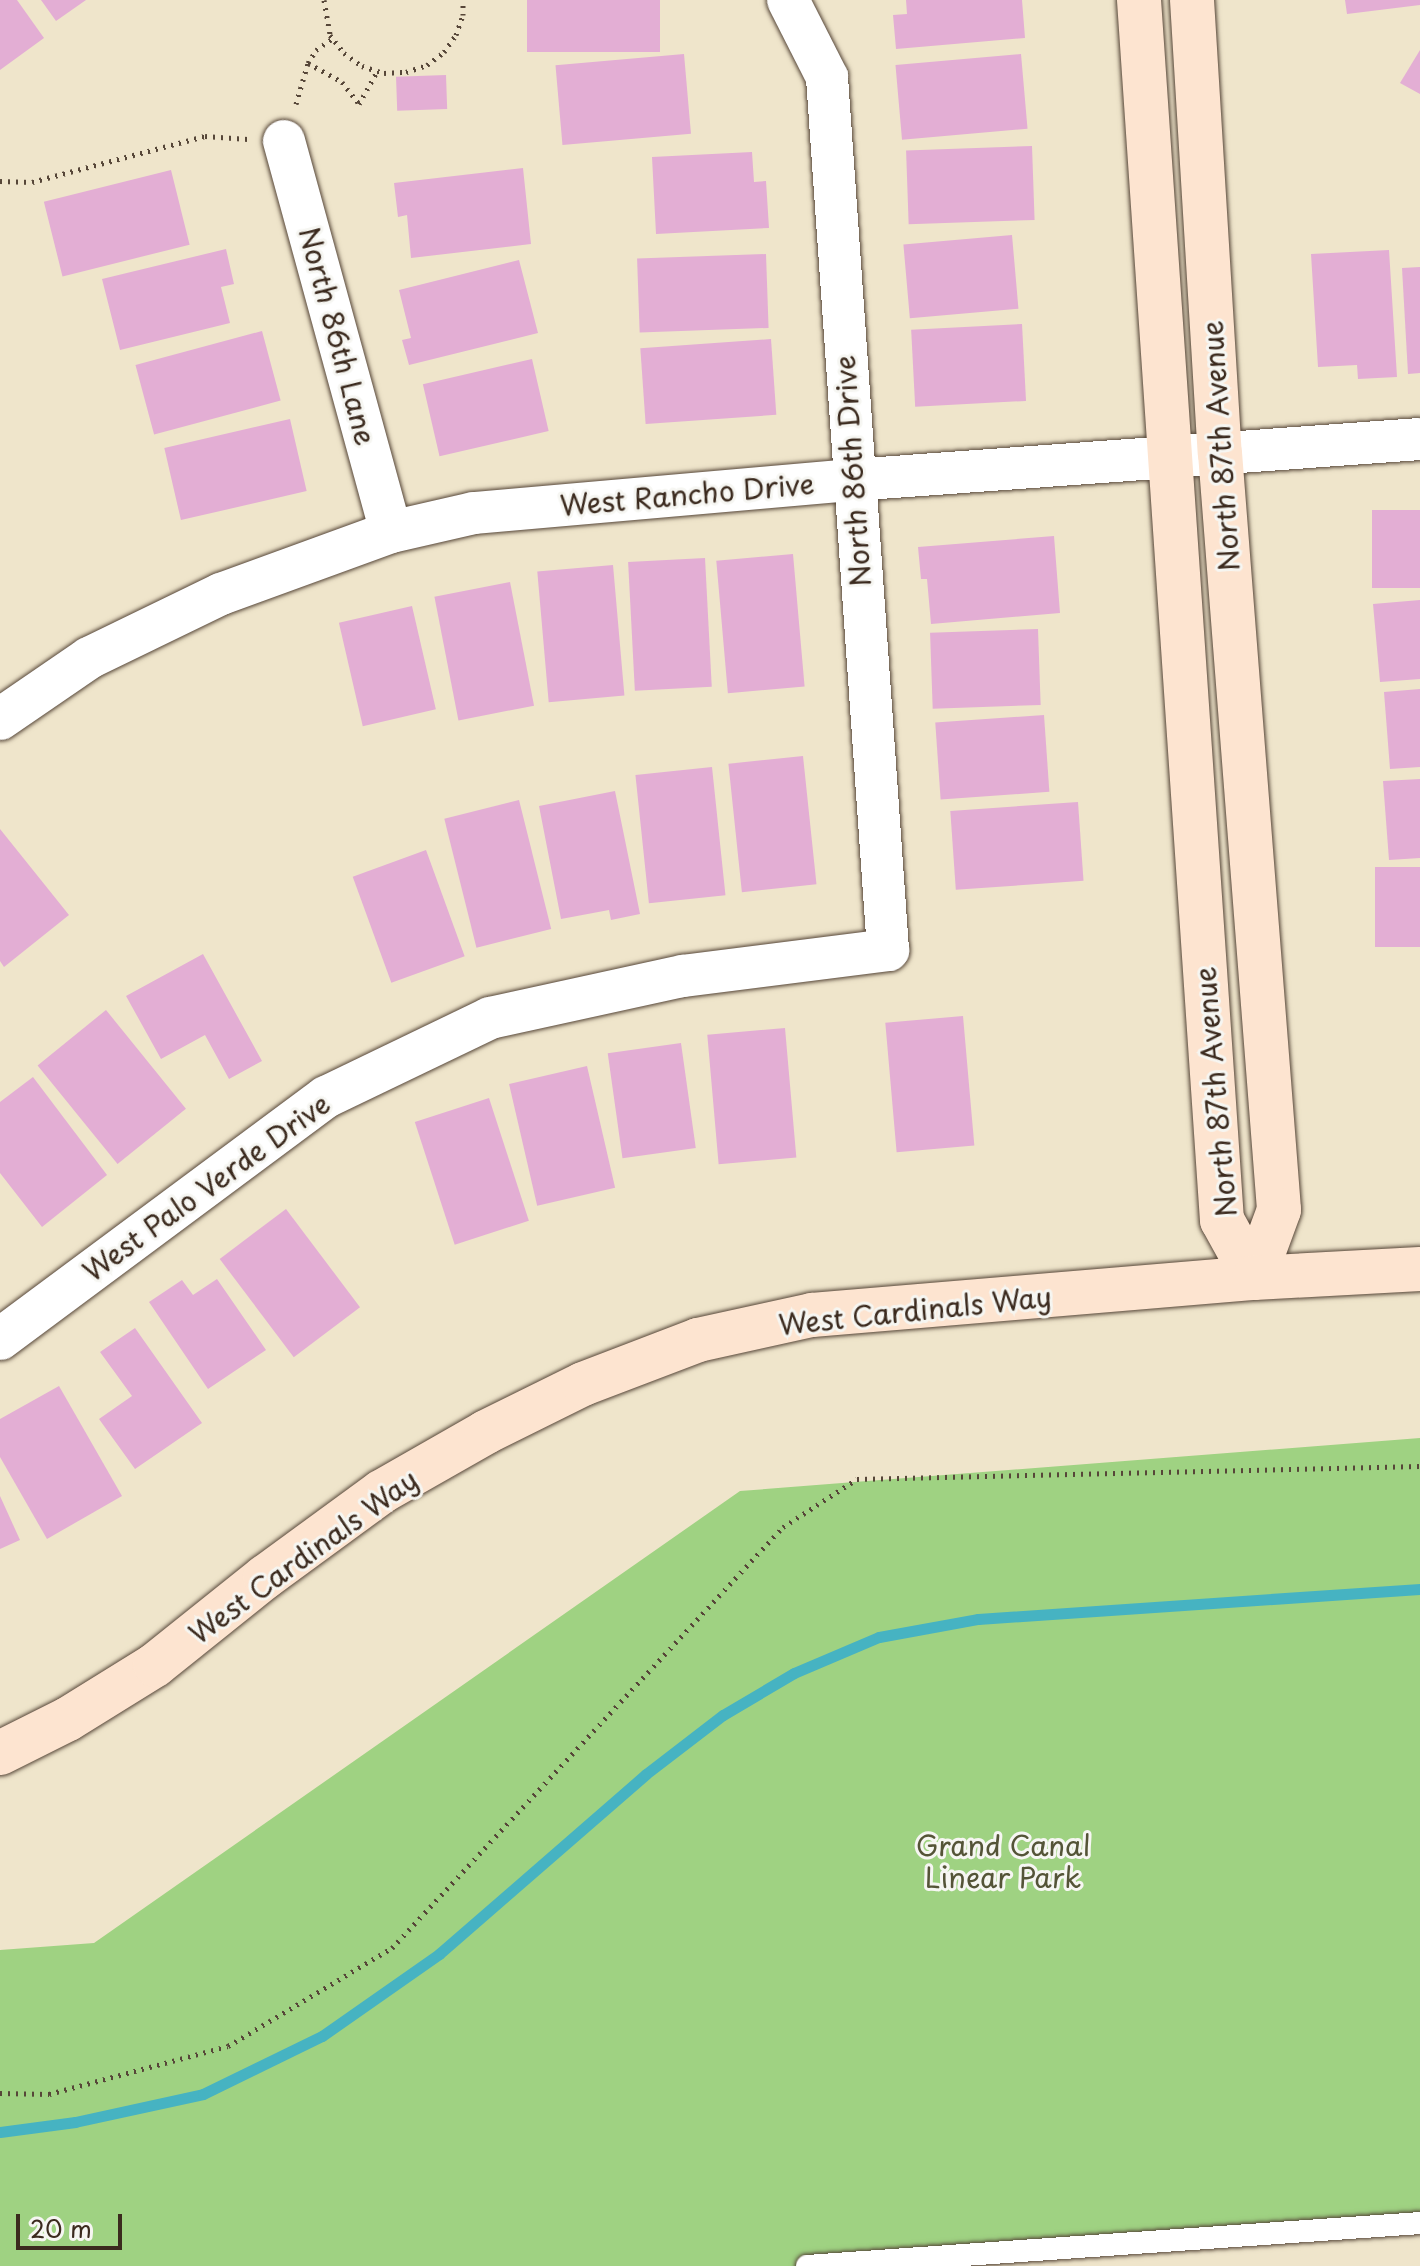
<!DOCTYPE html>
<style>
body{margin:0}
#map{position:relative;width:1420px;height:2266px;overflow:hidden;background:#efe5cb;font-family:"Playpen Sans",sans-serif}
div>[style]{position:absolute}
.green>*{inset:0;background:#9fd282}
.stream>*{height:11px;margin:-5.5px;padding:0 5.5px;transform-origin:5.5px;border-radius:5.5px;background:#46b3c2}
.building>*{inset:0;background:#e3aed4;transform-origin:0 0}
.path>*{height:5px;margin-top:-2.5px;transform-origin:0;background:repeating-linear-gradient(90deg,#564638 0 2px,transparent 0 8px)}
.roads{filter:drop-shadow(0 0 2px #564638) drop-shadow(0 0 2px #564638)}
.lane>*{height:22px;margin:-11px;padding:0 11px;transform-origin:11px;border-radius:11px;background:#fff}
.street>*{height:42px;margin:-21px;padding:0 21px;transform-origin:21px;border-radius:21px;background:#fff}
.secondary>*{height:44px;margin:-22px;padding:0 22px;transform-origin:22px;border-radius:22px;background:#fde4d0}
span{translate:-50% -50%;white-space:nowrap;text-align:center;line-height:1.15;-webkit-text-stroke:6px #f6f6f2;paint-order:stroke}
.street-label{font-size:28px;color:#3b2a1e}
.park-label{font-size:28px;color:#545437}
.scale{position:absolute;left:16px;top:2214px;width:106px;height:36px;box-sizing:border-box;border:4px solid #3b2a1e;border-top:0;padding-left:10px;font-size:24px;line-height:28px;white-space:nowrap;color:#3b2a1e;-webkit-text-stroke:6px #f6f6f2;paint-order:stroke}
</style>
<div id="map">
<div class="green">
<div style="clip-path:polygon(1420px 1438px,1420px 2223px,807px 2266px,0 2266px,0 1950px,94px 1943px,740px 1491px)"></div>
</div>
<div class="stream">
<div style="left:0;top:2132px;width:76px;rotate:-7.6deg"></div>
<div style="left:75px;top:2122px;width:131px;rotate:-12.3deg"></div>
<div style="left:203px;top:2094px;width:132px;rotate:-26deg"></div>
<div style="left:322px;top:2036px;width:143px;rotate:-35deg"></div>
<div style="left:439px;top:1954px;width:274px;rotate:-41deg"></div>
<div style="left:646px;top:1774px;width:97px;rotate:-37.5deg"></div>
<div style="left:723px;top:1715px;width:82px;rotate:-30.6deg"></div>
<div style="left:794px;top:1673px;width:92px;rotate:-23deg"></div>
<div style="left:879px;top:1637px;width:101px;rotate:-10.3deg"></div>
<div style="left:978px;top:1619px;width:443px;rotate:-3.9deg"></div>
</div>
<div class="building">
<div style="clip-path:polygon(0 0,17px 0,44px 38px,0 70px)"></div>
<div style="clip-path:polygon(41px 0,86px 0,56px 21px)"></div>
<div style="left:527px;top:0;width:133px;height:52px"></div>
<div style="clip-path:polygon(906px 0,1022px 0,1025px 38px,896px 49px,893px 15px,907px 14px)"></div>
<div style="clip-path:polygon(1345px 0,1420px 0,1420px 5px,1347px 14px)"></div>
<div style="clip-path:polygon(1420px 50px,1420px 94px,1400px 83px)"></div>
<div style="left:684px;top:54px;width:80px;height:129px;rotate:85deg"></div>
<div style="left:1021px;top:54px;width:75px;height:126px;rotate:85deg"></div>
<div style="left:446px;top:75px;width:34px;height:50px;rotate:88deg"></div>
<div style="left:1032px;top:146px;width:74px;height:126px;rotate:88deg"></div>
<div style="clip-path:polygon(752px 152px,754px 182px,766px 181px,769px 228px,656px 234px,652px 157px)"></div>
<div style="clip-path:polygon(523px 168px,531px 244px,411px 258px,407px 215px,398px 217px,394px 183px)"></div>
<div style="left:171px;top:170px;width:77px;height:131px;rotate:76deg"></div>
<div style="left:1012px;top:235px;width:74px;height:109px;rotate:85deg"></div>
<div style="clip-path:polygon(226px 249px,234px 284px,221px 287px,230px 323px,120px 350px,102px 279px)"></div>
<div style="clip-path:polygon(1389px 250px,1397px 377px,1358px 379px,1357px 365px,1318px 367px,1311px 254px)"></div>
<div style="left:766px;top:254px;width:74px;height:129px;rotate:88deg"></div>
<div style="clip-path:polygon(519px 260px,538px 333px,409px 365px,402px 340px,411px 338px,399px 290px)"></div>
<div style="clip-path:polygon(1420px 267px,1420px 373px,1408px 374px,1402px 268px)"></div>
<div style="left:1022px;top:324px;width:77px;height:111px;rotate:87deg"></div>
<div style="left:262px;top:331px;width:72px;height:131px;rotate:75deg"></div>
<div style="left:771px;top:339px;width:76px;height:131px;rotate:86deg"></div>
<div style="left:532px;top:359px;width:74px;height:112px;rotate:77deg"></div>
<div style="left:290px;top:419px;width:74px;height:129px;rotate:77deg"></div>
<div style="left:1420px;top:510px;width:78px;height:48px;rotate:90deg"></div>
<div style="clip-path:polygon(1054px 536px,1060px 613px,931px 624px,927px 579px,921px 579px,918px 547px)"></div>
<div style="left:793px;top:554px;width:133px;height:77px;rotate:85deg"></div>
<div style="left:705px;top:558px;width:129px;height:77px;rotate:87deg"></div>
<div style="left:613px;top:565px;width:131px;height:76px;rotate:85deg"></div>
<div style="left:510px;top:582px;width:126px;height:77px;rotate:79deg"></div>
<div style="clip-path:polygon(1420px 600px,1420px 679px,1380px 682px,1373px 604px)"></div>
<div style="left:412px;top:606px;width:106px;height:75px;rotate:77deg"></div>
<div style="left:1038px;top:629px;width:76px;height:108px;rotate:88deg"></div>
<div style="clip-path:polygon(1420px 689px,1420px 767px,1390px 769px,1384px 692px)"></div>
<div style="left:1044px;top:715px;width:77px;height:109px;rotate:86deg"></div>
<div style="left:803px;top:756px;width:129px;height:75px;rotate:84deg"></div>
<div style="left:712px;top:767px;width:129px;height:77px;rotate:84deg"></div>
<div style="clip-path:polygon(1420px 779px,1420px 858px,1389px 860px,1383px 781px)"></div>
<div style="clip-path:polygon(615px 791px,640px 914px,611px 920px,609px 910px,561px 919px,539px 806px)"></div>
<div style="left:519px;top:800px;width:133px;height:77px;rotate:76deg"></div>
<div style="left:1078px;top:802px;width:79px;height:128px;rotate:86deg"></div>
<div style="clip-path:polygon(0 829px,69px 915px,4px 967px,0 961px)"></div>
<div style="left:426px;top:850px;width:113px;height:78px;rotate:70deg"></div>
<div style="left:1420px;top:867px;width:80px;height:45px;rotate:90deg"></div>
<div style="clip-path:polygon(203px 954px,262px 1061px,229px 1079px,205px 1035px,161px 1059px,126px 996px)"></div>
<div style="left:106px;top:1010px;width:127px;height:88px;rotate:51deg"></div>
<div style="left:963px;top:1016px;width:130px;height:78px;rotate:85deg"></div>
<div style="left:785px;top:1028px;width:130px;height:78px;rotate:85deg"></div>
<div style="left:681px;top:1043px;width:106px;height:74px;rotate:82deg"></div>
<div style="left:587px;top:1066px;width:125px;height:80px;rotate:77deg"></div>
<div style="clip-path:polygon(33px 1077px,107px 1175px,42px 1227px,0 1173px,0 1102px)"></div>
<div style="left:489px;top:1098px;width:129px;height:78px;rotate:72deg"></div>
<div style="left:286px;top:1209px;width:123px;height:83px;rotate:53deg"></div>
<div style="clip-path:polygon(217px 1279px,266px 1350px,208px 1389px,149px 1302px,182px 1280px,193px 1295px)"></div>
<div style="clip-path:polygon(135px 1328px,202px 1423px,135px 1469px,99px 1419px,132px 1396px,100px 1352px)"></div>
<div style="clip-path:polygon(59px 1386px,122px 1496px,47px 1539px,0 1457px,0 1419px)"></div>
<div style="clip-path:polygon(0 1496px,20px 1540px,0 1549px)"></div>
</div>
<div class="path">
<div style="left:324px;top:0;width:36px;rotate:80deg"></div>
<div style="left:330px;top:35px;width:23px;rotate:52deg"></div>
<div style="left:344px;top:53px;width:22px;rotate:36deg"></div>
<div style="left:362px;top:66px;width:23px;rotate:18deg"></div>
<div style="left:384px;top:73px;width:22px;rotate:-3deg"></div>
<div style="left:406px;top:72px;width:22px;rotate:-18deg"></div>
<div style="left:427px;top:65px;width:21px;rotate:-37deg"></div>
<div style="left:444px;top:52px;width:21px;rotate:-55deg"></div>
<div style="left:456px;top:35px;width:21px;rotate:-71deg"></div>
<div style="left:463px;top:15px;width:15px;rotate:-90deg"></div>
<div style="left:308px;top:63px;width:39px;rotate:29deg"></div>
<div style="left:342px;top:82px;width:28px;rotate:52deg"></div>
<div style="left:359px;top:104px;width:38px;rotate:-61deg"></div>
<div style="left:296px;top:104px;width:43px;rotate:-73.7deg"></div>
<div style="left:308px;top:63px;width:15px;rotate:-58deg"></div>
<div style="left:316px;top:50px;width:21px;rotate:-35deg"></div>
<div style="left:0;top:181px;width:32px;rotate:2deg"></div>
<div style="left:32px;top:182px;width:179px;rotate:-14.9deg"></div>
<div style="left:205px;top:136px;width:43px;rotate:4deg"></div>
<div style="left:0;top:2093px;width:49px;rotate:1.2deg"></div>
<div style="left:49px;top:2094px;width:185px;rotate:-15deg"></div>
<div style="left:228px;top:2046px;width:191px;rotate:-30.9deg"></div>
<div style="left:392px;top:1948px;width:575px;rotate:-47.12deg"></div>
<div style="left:783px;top:1527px;width:88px;rotate:-33deg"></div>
<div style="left:857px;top:1479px;width:563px;rotate:-1.32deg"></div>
</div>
<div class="roads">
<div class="lane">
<div style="left:807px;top:2266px;width:615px;rotate:-4.01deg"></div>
</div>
<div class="street">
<div style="left:284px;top:141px;width:405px;rotate:74.7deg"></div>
<div style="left:0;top:719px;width:108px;rotate:-34.4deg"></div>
<div style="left:89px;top:658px;width:147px;rotate:-25.9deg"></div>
<div style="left:221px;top:594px;width:181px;rotate:-20deg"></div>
<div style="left:391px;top:532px;width:85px;rotate:-12.9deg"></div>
<div style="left:474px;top:513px;width:379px;rotate:-5deg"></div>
<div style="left:852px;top:480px;width:569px;rotate:-4.13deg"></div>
<div style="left:0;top:1339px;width:406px;rotate:-36.6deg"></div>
<div style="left:326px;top:1097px;width:182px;rotate:-25.7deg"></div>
<div style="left:490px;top:1018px;width:198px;rotate:-12.3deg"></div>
<div style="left:683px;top:976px;width:207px;rotate:-7.2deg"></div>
<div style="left:888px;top:950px;width:875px;rotate:-94deg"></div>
<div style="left:827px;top:77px;width:86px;rotate:-116.9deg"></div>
</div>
<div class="secondary">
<div style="left:1139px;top:0;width:1223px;rotate:86.11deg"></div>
<div style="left:1222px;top:1220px;width:66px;rotate:61.1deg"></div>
<div style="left:1192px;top:0;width:454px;rotate:86.5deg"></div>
<div style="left:1220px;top:453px;width:759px;rotate:85.54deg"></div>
<div style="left:1279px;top:1210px;width:72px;rotate:110.2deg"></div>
<div style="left:0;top:1753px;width:76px;rotate:-26.6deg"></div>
<div style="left:68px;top:1719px;width:102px;rotate:-31.8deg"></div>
<div style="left:155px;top:1665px;width:141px;rotate:-38.7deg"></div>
<div style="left:265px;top:1577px;width:144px;rotate:-36.2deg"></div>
<div style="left:381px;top:1492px;width:121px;rotate:-29.7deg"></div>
<div style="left:486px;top:1432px;width:108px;rotate:-26.3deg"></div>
<div style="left:583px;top:1384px;width:123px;rotate:-20.9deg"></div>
<div style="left:698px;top:1340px;width:117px;rotate:-12.4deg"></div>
<div style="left:812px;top:1315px;width:444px;rotate:-4.8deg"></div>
<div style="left:1254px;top:1278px;width:166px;rotate:-3.1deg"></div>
</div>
</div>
<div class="street-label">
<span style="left:338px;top:336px;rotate:75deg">North 86th Lane</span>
<span style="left:1220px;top:446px;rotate:-94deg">North 87th Avenue</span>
<span style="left:852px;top:471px;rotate:-94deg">North 86th Drive</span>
<span style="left:687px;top:494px;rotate:-5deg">West Rancho Drive</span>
<span style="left:1215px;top:1092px;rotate:-95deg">North 87th Avenue</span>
<span style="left:206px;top:1187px;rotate:-36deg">West Palo Verde Drive</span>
<span style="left:915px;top:1310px;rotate:-6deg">West Cardinals Way</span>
<span style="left:303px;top:1556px;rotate:-36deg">West Cardinals Way</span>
</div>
<div class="park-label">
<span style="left:1003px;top:1861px">Grand Canal<br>Linear Park</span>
</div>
<div class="scale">20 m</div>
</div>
